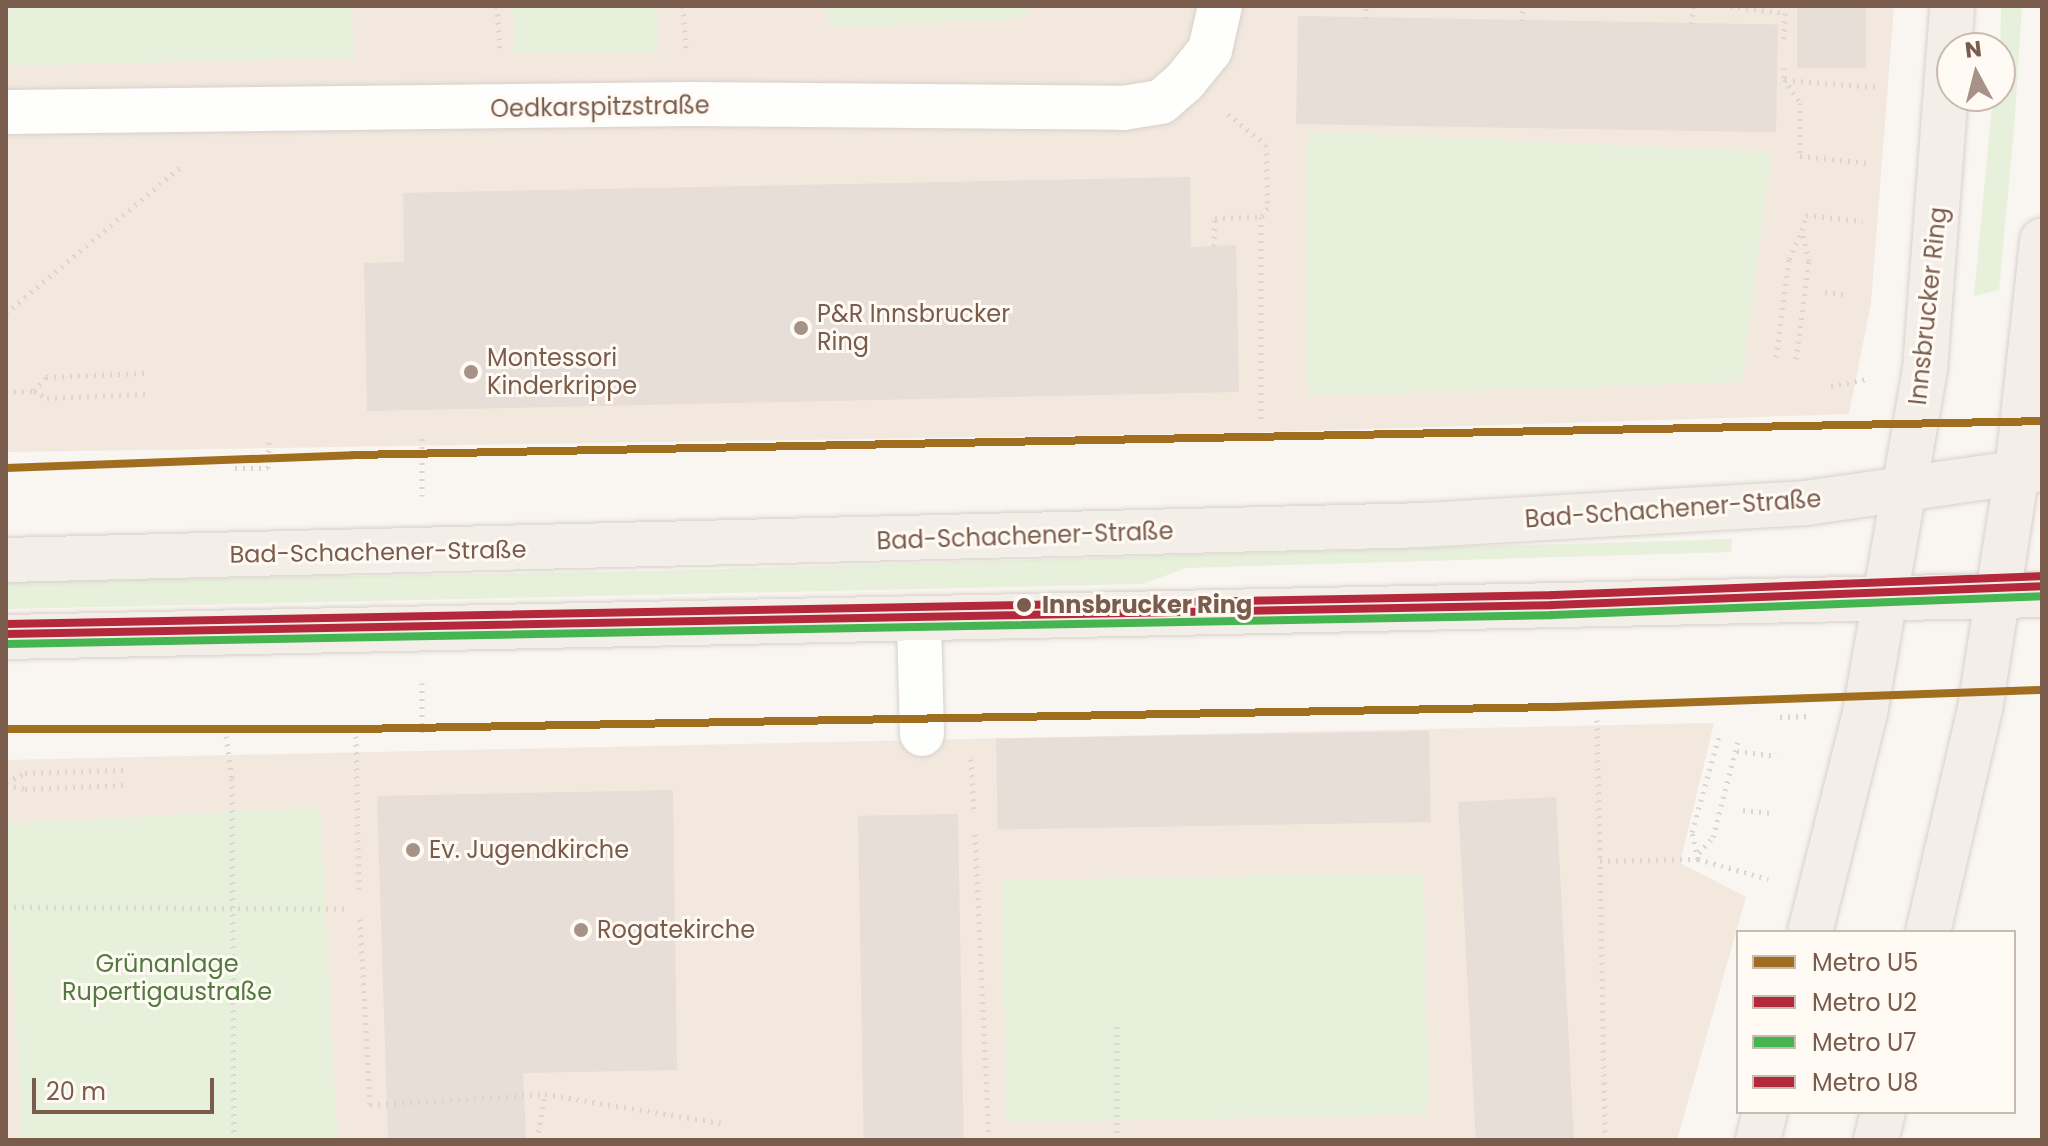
<!DOCTYPE html>
<meta charset="utf-8">
<style>
body{margin:0}
#map{position:relative;width:2048px;height:1146px;overflow:hidden;background:#f9f5f0;font-family:Poppins,sans-serif}
div>[style]{position:absolute}
.residential>*{inset:0;background:#f2e8de}
.green>*{inset:0;background:#e7f0db;transform-origin:0 0}
.building>*{inset:0;background:#e6ded7;transform-origin:0 0}
.path>*{height:5px;margin-top:-2.5px;transform-origin:0;background:repeating-linear-gradient(90deg,#dcd5d0 0 2px,transparent 0 8px)}
.roads{filter:drop-shadow(0 0 2px #d7d1cb) drop-shadow(0 0 2px #d7d1cb)}
.minor>*{height:44px;margin:-22px;padding:0 22px;transform-origin:22px;border-radius:22px;background:#fefefd}
.major>*{height:44px;margin:-22px;padding:0 22px;transform-origin:22px;border-radius:22px;background:#f3eee8}
.metro-1>*{height:8px;margin:-4px;padding:0 4px;transform-origin:4px;border-radius:4px;background:#a06e1e}
.metro-2>*{height:8px;margin:-4px;padding:0 4px;transform-origin:4px;border-radius:4px;background:#b4283c}
.metro-3>*{height:8px;margin:-4px;padding:0 4px;transform-origin:4px;border-radius:4px;background:#46b450}
.metro-4>*{height:8px;margin:-4px;padding:0 4px;transform-origin:4px;border-radius:4px;background:#b4283c}
.dots>*{width:22px;height:22px;translate:-50% -50%;box-sizing:border-box;border:4px solid #fffaf3;border-radius:50%}
span{translate:-50% -50%;white-space:nowrap;text-align:center;line-height:1.15;-webkit-text-stroke:6px #fffaf3;paint-order:stroke}
.street-label{font-size:24px;color:#7a5c4d}
.poi-label{font-size:24px;color:#7a5c4d}
.left{translate:0 -50%;text-align:left}
.stop-label{font-size:24px;color:#7a5c4d;font-weight:700}
.park-label{font-size:24px;color:#537a41}
.frame{position:absolute;inset:0;border:8px solid #7a5c4d;pointer-events:none}
.legend{position:absolute;left:1736px;top:930px;width:280px;height:184px;box-sizing:border-box;background:#fffaf3;border:2px solid #cabbb1;margin:0;padding:10px 14px;list-style:none;font-size:24px;color:#7a5c4d}
.legend li{display:flex;align-items:center;gap:16px;height:40px}
.legend b{width:40px;border:2px solid #cabbb1}
.north{position:absolute;left:1936px;top:32px;width:80px;height:80px;box-sizing:border-box;background:#fffaf3;border:2px solid #cabbb1;border-radius:50%;rotate:353deg;font-size:22px;font-weight:700;line-height:32px;text-align:center;color:#7a5c4d}
.north::after{content:'';display:block;margin:auto;width:28px;height:36px;background:#a69286;clip-path:polygon(50% 0,100% 100%,50% 72%,0 100%)}
.scale{position:absolute;left:32px;top:1078px;width:182px;height:36px;box-sizing:border-box;border:4px solid #7a5c4d;border-top:0;padding-left:10px;font-size:24px;line-height:28px;white-space:nowrap;color:#7a5c4d;-webkit-text-stroke:6px #fffaf3;paint-order:stroke}
</style>
<div id="map">
<div class="residential">
<div style="clip-path:polygon(6px 6px,1894px 6px,1871px 303px,1849px 414px,1242px 433px,6px 452px)"></div>
<div style="clip-path:polygon(1714px 723px,1680px 863px,1746px 897px,1677px 1140px,6px 1140px,6px 760px)"></div>
</div>
<div class="green">
<div style="clip-path:polygon(6px 6px,351px 6px,355px 58px,6px 66px)"></div>
<div style="left:513px;top:6px;width:144px;height:47px"></div>
<div style="clip-path:polygon(823px 6px,1028px 6px,1028px 18px,832px 28px)"></div>
<div style="clip-path:polygon(2001px 6px,2022px 6px,2014px 129px,1999px 290px,1974px 296px,1993px 96px,2000px 96px)"></div>
<div style="clip-path:polygon(1308px 131px,1771px 152px,1742px 382px,1308px 396px)"></div>
<div style="clip-path:polygon(1732px 539px,1731px 552px,1186px 568px,1143px 584px,6px 609px,6px 582px,651px 571px)"></div>
<div style="left:320px;top:807px;width:333px;height:315px;rotate:87deg"></div>
<div style="left:1424px;top:873px;width:242px;height:422px;rotate:89deg"></div>
</div>
<div class="building">
<div style="left:1797px;top:6px;width:69px;height:62px"></div>
<div style="left:1298px;top:16px;width:480px;height:108px;rotate:1deg"></div>
<div style="clip-path:polygon(1190px 177px,1191px 247px,1236px 245px,1239px 392px,367px 411px,364px 263px,404px 262px,403px 193px)"></div>
<div style="left:1429px;top:731px;width:91px;height:433px;rotate:89deg"></div>
<div style="clip-path:polygon(673px 790px,677px 1070px,523px 1073px,526px 1140px,388px 1140px,377px 796px)"></div>
<div style="left:1556px;top:797px;width:343px;height:98px;rotate:87deg"></div>
<div style="left:958px;top:814px;width:326px;height:100px;rotate:89deg"></div>
</div>
<div class="path">
<div style="left:497px;top:6px;width:47px;rotate:86.3deg"></div>
<div style="left:683px;top:6px;width:43px;rotate:86deg"></div>
<div style="left:1730px;top:6px;width:55px;rotate:7.3deg"></div>
<div style="left:1785px;top:13px;width:26px;rotate:92deg"></div>
<div style="left:1366px;top:18px;width:12px;rotate:-90deg"></div>
<div style="left:1522px;top:21px;width:15px;rotate:-86deg"></div>
<div style="left:1692px;top:24px;width:18px;rotate:-87deg"></div>
<div style="left:1784px;top:68px;width:11px;rotate:90deg"></div>
<div style="left:1784px;top:79px;width:29px;rotate:56deg"></div>
<div style="left:1800px;top:103px;width:53px;rotate:90deg"></div>
<div style="left:1800px;top:156px;width:68px;rotate:5.9deg"></div>
<div style="left:1785px;top:80px;width:90px;rotate:4.4deg"></div>
<div style="left:1228px;top:114px;width:49px;rotate:39.2deg"></div>
<div style="left:1266px;top:145px;width:63px;rotate:88.2deg"></div>
<div style="left:1268px;top:208px;width:11px;rotate:128deg"></div>
<div style="left:1261px;top:217px;width:203px;rotate:90deg"></div>
<div style="left:1214px;top:246px;width:28px;rotate:-88deg"></div>
<div style="left:1215px;top:218px;width:46px;rotate:-1.2deg"></div>
<div style="left:1825px;top:292px;width:24px;rotate:7deg"></div>
<div style="left:6px;top:313px;width:231px;rotate:-39.9deg"></div>
<div style="left:1776px;top:357px;width:99px;rotate:-82.4deg"></div>
<div style="left:1789px;top:259px;width:31px;rotate:-65deg"></div>
<div style="left:1796px;top:359px;width:99px;rotate:-82.4deg"></div>
<div style="left:1809px;top:261px;width:32px;rotate:-103deg"></div>
<div style="left:1802px;top:230px;width:16px;rotate:-75deg"></div>
<div style="left:1806px;top:215px;width:57px;rotate:6deg"></div>
<div style="left:1831px;top:386px;width:38px;rotate:-11deg"></div>
<div style="left:34px;top:391px;width:15px;rotate:28deg"></div>
<div style="left:47px;top:398px;width:100px;rotate:-2.3deg"></div>
<div style="left:6px;top:392px;width:28px;rotate:-2deg"></div>
<div style="left:34px;top:391px;width:18px;rotate:-49deg"></div>
<div style="left:46px;top:377px;width:100px;rotate:-2.3deg"></div>
<div style="left:235px;top:468px;width:33px"></div>
<div style="left:268px;top:468px;width:29px;rotate:-88deg"></div>
<div style="left:422px;top:496px;width:61px;rotate:-90deg"></div>
<div style="left:422px;top:683px;width:51px;rotate:90deg"></div>
<div style="left:1780px;top:717px;width:30px;rotate:-2deg"></div>
<div style="left:1597px;top:720px;width:141px;rotate:88.8deg"></div>
<div style="left:226px;top:736px;width:42px;rotate:81.9deg"></div>
<div style="left:232px;top:778px;width:362px;rotate:89.7deg"></div>
<div style="left:356px;top:736px;width:153px;rotate:88.9deg"></div>
<div style="left:1737px;top:751px;width:40px;rotate:7.1deg"></div>
<div style="left:971px;top:759px;width:55px;rotate:86.9deg"></div>
<div style="left:6px;top:782px;width:21px;rotate:-25deg"></div>
<div style="left:25px;top:773px;width:99px;rotate:-1.7deg"></div>
<div style="left:6px;top:785px;width:19px;rotate:12deg"></div>
<div style="left:25px;top:789px;width:100px;rotate:-2.3deg"></div>
<div style="left:1743px;top:810px;width:30px;rotate:6deg"></div>
<div style="left:975px;top:834px;width:306px;rotate:87.4deg"></div>
<div style="left:1699px;top:853px;width:21px;rotate:-49deg"></div>
<div style="left:1713px;top:837px;width:99px;rotate:-75.4deg"></div>
<div style="left:1698px;top:859px;width:28px;rotate:-103deg"></div>
<div style="left:1692px;top:832px;width:100px;rotate:-74.3deg"></div>
<div style="left:6px;top:907px;width:342px;rotate:0.3deg"></div>
<div style="left:360px;top:919px;width:186px;rotate:86.9deg"></div>
<div style="left:370px;top:1105px;width:175px;rotate:-3.6deg"></div>
<div style="left:545px;top:1094px;width:178px;rotate:9.4deg"></div>
<div style="left:537px;top:1140px;width:47px;rotate:-80.1deg"></div>
<div style="left:1117px;top:1140px;width:118px;rotate:-90deg"></div>
<div style="left:1605px;top:1140px;width:279px;rotate:-91deg"></div>
<div style="left:1600px;top:861px;width:98px;rotate:-1.2deg"></div>
<div style="left:1698px;top:859px;width:73px;rotate:15.9deg"></div>
</div>
<div class="roads">
<div class="minor">
<div style="left:6px;top:112px;width:685px;rotate:-0.67deg"></div>
<div style="left:691px;top:104px;width:432px;rotate:0.5deg"></div>
<div style="left:1123px;top:108px;width:38px;rotate:-9deg"></div>
<div style="left:1161px;top:102px;width:32px;rotate:-41deg"></div>
<div style="left:1185px;top:81px;width:40px;rotate:-51deg"></div>
<div style="left:1210px;top:50px;width:45px;rotate:-77.2deg"></div>
<div style="left:919px;top:620px;width:114px;rotate:88.5deg"></div>
</div>
<div class="major">
<div style="left:6px;top:560px;width:1418px;rotate:-1.41deg"></div>
<div style="left:1424px;top:525px;width:383px;rotate:-3.3deg"></div>
<div style="left:1806px;top:503px;width:238px;rotate:-8.2deg"></div>
<div style="left:6px;top:637px;width:2036px;rotate:-1.18deg"></div>
<div style="left:1810px;top:932px;width:226px;rotate:-75.9deg"></div>
<div style="left:1865px;top:713px;width:349px;rotate:-80.1deg"></div>
<div style="left:1925px;top:369px;width:364px;rotate:-85.7deg"></div>
<div style="left:1928px;top:932px;width:229px;rotate:-76.9deg"></div>
<div style="left:1980px;top:709px;width:240px;rotate:-81.1deg"></div>
<div style="left:2017px;top:472px;width:233px;rotate:-83.8deg"></div>
<div style="left:1758px;top:1140px;width:29px;rotate:-76deg"></div>
<div style="left:1876px;top:1140px;width:29px;rotate:-76deg"></div>
</div>
</div>
<div class="metro-1">
<div style="left:6px;top:468px;width:347px;rotate:-2.1deg"></div>
<div style="left:353px;top:455px;width:1689px;rotate:-1.15deg"></div>
<div style="left:6px;top:729px;width:349px"></div>
<div style="left:355px;top:729px;width:1198px;rotate:-1.05deg"></div>
<div style="left:1553px;top:707px;width:489px;rotate:-2deg"></div>
</div>
<div class="metro-2">
<div style="left:6px;top:634px;width:1546px;rotate:-1.07deg"></div>
<div style="left:1552px;top:605px;width:490px;rotate:-2.2deg"></div>
</div>
<div class="metro-3">
<div style="left:6px;top:644px;width:1546px;rotate:-1.07deg"></div>
<div style="left:1552px;top:615px;width:490px;rotate:-2.2deg"></div>
</div>
<div class="metro-4">
<div style="left:6px;top:624px;width:1546px;rotate:-1.07deg"></div>
<div style="left:1552px;top:595px;width:490px;rotate:-2.2deg"></div>
</div>
<div class="dots">
<div style="left:801px;top:328px;background:#a69286"></div>
<div style="left:471px;top:372px;background:#a69286"></div>
<div style="left:1024px;top:605px;background:#7a5c4d"></div>
<div style="left:413px;top:850px;background:#a69286"></div>
<div style="left:581px;top:930px;background:#a69286"></div>
</div>
<div class="street-label">
<span style="left:600px;top:107px;rotate:-1deg">Oedkarspitzstraße</span>
<span style="left:1928px;top:306px;rotate:-84deg">Innsbrucker Ring</span>
<span style="left:1673px;top:509px;rotate:-4deg">Bad-Schachener-Straße</span>
<span style="left:1025px;top:536px;rotate:-2deg">Bad-Schachener-Straße</span>
<span style="left:378px;top:552px;rotate:-1deg">Bad-Schachener-Straße</span>
</div>
<div class="poi-label">
<span class="left" style="left:817px;top:328px">P&amp;R Innsbrucker<br>Ring</span>
<span class="left" style="left:487px;top:372px">Montessori<br>Kinderkrippe</span>
<span class="left" style="left:429px;top:850px">Ev. Jugendkirche</span>
<span class="left" style="left:597px;top:930px">Rogatekirche</span>
</div>
<div class="stop-label">
<span class="left" style="left:1042px;top:605px">Innsbrucker Ring</span>
</div>
<div class="park-label">
<span style="left:167px;top:978px">Grünanlage<br>Rupertigaustraße</span>
</div>
<div class="frame"></div>
<ul class="legend">
<li><b style="height:10px;background:#a06e1e"></b>Metro U5</li>
<li><b style="height:10px;background:#b4283c"></b>Metro U2</li>
<li><b style="height:10px;background:#46b450"></b>Metro U7</li>
<li><b style="height:10px;background:#b4283c"></b>Metro U8</li>
</ul>
<div class="north">N</div>
<div class="scale">20 m</div>
</div>
